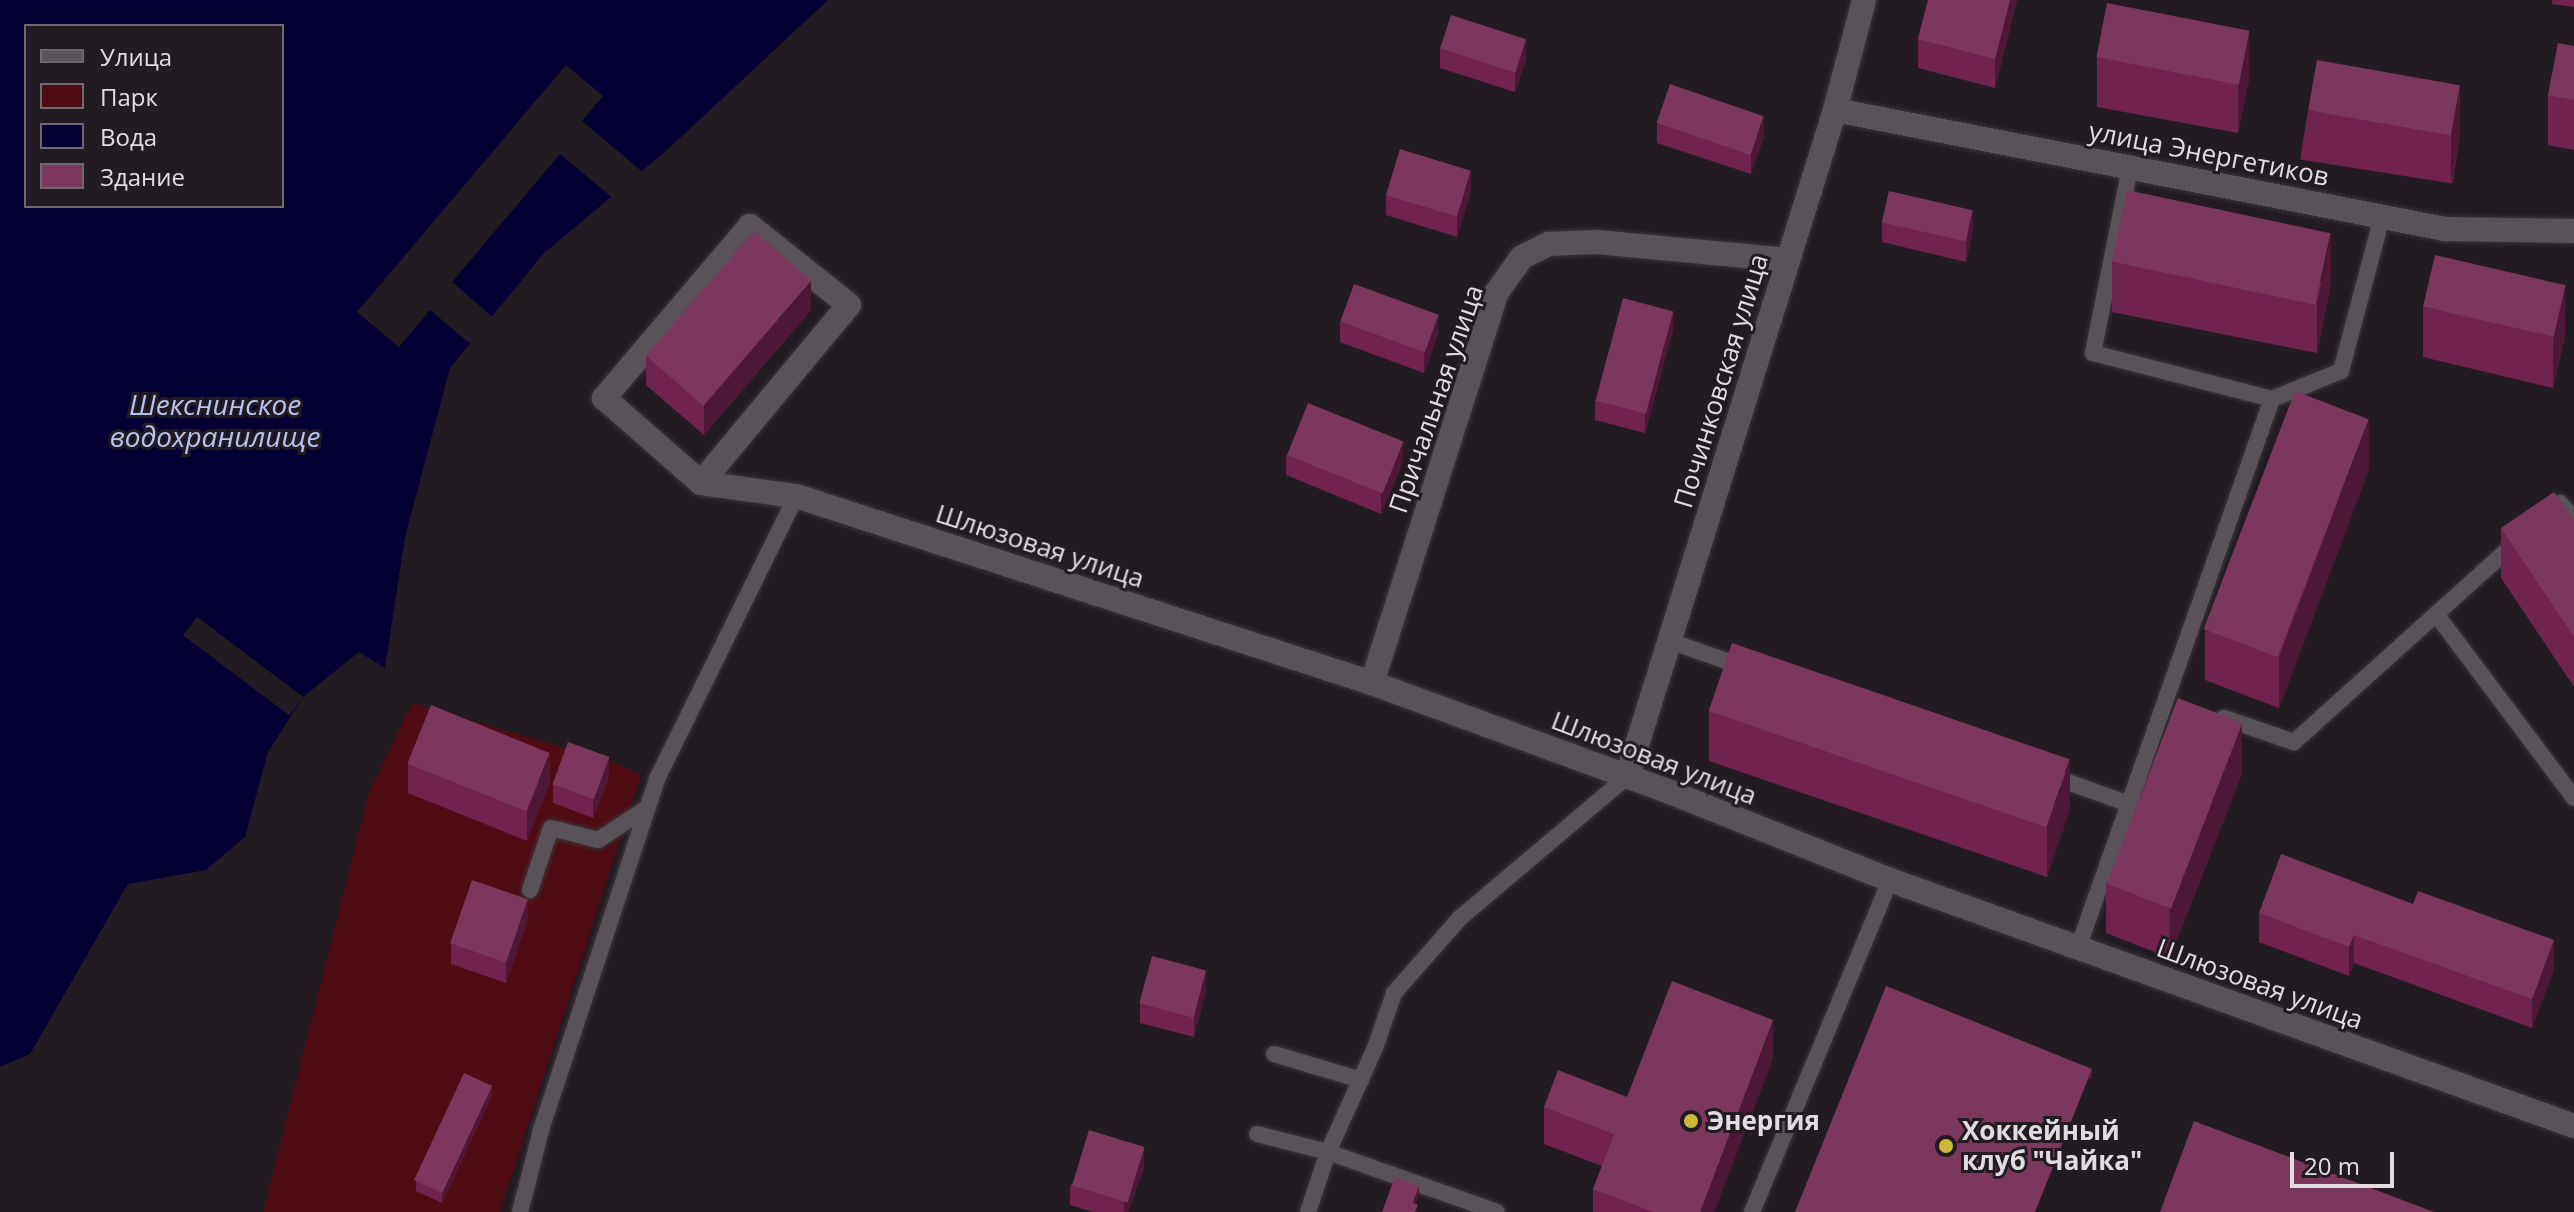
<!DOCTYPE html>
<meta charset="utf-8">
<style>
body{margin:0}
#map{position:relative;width:2574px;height:1212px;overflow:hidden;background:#221c22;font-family:"Open Sans",sans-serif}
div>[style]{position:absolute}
.green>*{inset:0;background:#4f0c14}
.water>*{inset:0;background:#050034}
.pier>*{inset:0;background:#221c22;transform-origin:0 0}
.roads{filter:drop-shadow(0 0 2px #3a363a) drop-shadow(0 0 2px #3a363a)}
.lane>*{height:16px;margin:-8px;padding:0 8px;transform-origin:8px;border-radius:8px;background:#595359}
.street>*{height:24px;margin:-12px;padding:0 12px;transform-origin:12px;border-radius:12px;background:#595359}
.wall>*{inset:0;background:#70234c;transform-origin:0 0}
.shaded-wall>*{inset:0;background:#4c1835;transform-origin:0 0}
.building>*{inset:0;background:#7c375c;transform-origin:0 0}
.dots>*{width:22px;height:22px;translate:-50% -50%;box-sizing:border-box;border:4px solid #221c22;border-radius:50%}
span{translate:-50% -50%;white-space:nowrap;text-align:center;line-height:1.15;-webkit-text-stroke:6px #221c22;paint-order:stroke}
.street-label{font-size:26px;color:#e0dce0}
.poi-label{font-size:26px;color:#e0dce0;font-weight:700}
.left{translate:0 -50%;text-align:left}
.water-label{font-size:28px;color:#b7c3ee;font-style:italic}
.legend{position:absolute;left:24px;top:24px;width:260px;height:184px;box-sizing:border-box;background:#221c22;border:2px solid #6e696e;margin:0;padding:10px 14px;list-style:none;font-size:24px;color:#e0dce0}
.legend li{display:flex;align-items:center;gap:16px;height:40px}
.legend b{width:40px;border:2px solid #6e696e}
.scale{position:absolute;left:2290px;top:1152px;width:104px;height:36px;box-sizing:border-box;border:4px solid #e0dce0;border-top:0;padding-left:10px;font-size:24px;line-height:28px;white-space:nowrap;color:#e0dce0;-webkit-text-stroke:6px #221c22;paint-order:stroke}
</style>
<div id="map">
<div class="green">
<div style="clip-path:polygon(412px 703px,616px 763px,641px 775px,500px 1212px,263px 1212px,369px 792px)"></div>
</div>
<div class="water">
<div style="clip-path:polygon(evenodd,0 0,828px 0,667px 150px,543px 254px,450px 368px,405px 537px,385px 668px,359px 652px,303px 697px,268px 752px,245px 837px,206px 870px,128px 884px,30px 1054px,0 1067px,0 0,26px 26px,282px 26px,282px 206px,26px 206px,26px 26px)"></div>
</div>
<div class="pier">
<div style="clip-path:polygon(566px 65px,603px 96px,582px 121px,645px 174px,614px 199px,560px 154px,452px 282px,495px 319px,473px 346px,430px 310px,399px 347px,357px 312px)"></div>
<div style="left:197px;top:617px;width:133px;height:23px;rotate:37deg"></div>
</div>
<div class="roads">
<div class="lane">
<div style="left:2130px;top:168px;width:189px;rotate:101.3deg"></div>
<div style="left:2093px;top:353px;width:185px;rotate:14.4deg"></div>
<div style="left:2554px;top:508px;width:8px;rotate:-40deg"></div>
<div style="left:2560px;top:503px;width:21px;rotate:49deg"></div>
<div style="left:2436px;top:614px;width:230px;rotate:53.1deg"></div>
<div style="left:1669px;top:641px;width:83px;rotate:19.1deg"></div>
<div style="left:2224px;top:718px;width:74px;rotate:18.9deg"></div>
<div style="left:2294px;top:742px;width:299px;rotate:-42deg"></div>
<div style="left:2051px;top:776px;width:83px;rotate:19.7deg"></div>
<div style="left:530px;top:890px;width:65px;rotate:-71.3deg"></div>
<div style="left:551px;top:828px;width:49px;rotate:14.3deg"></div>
<div style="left:598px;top:840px;width:59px;rotate:-33.1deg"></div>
<div style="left:2078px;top:948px;width:582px;rotate:-70.54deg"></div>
<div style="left:2272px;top:399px;width:74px;rotate:-22.1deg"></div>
<div style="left:2341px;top:371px;width:159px;rotate:-75.1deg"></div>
<div style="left:1274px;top:1054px;width:91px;rotate:16.6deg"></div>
<div style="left:1257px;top:1134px;width:73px;rotate:14.2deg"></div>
<div style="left:1328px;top:1152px;width:179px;rotate:19.5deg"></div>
<div style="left:520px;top:1212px;width:85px;rotate:-75.6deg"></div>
<div style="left:541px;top:1130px;width:370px;rotate:-71.7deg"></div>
<div style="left:657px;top:779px;width:315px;rotate:-63.8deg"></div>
<div style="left:1308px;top:1212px;width:63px;rotate:-71.6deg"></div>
<div style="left:1328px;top:1152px;width:114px;rotate:-65.7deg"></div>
<div style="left:1375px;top:1048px;width:58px;rotate:-70.9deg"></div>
<div style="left:1394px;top:993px;width:100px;rotate:-48.7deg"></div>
<div style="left:1460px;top:918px;width:219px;rotate:-40.2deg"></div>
<div style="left:1752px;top:1212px;width:360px;rotate:-67.4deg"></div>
</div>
<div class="street">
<div style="left:1835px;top:110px;width:621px;rotate:11.04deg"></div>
<div style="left:2445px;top:229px;width:129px;rotate:0.9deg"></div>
<div style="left:701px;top:483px;width:231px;rotate:-50.3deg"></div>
<div style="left:849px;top:305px;width:127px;rotate:-141.4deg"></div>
<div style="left:750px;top:226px;width:226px;rotate:130.3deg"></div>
<div style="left:604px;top:398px;width:129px;rotate:41.2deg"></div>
<div style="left:701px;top:483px;width:96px;rotate:7.8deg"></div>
<div style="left:796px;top:496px;width:606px;rotate:17.99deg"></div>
<div style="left:1372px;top:683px;width:312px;rotate:20.1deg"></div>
<div style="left:1665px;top:790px;width:242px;rotate:21.8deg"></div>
<div style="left:1890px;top:880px;width:727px;rotate:19.78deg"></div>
<div style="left:1372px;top:683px;width:410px;rotate:-72.3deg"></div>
<div style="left:1497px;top:292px;width:43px;rotate:-54.5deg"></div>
<div style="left:1522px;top:257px;width:30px;rotate:-26deg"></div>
<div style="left:1549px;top:244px;width:48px;rotate:-2.4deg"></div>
<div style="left:1597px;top:242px;width:192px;rotate:5.4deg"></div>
<div style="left:1627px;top:777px;width:699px;rotate:-72.68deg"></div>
<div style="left:1835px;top:110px;width:114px;rotate:-75.2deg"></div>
</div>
</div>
<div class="wall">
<div style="clip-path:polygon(1928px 0,2017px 0,1995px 88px,1918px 68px,1918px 39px)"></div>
<div style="clip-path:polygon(2552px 0,2574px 0,2574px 7px,2552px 4px)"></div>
<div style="clip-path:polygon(2574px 46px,2574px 150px,2548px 145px,2548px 95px)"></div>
<div style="clip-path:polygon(1440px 48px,1526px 59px,1515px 92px,1440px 68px)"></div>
<div style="clip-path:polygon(2097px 57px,2249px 80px,2238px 133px,2097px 107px)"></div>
<div style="left:2308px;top:110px;width:154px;height:50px;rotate:9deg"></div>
<div style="clip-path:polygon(1657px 123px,1764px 136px,1751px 174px,1657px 143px)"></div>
<div style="clip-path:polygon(1471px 191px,1457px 237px,1386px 215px,1386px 195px)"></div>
<div style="clip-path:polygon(1882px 222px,1973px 230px,1966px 262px,1882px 242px)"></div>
<div style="clip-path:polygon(2112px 261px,2331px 283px,2317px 353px,2112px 312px)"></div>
<div style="clip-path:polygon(2423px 307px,2565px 336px,2553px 388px,2423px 357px)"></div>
<div style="clip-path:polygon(811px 310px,704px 435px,646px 385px,646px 356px)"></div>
<div style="clip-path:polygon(1340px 322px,1438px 334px,1424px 373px,1340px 342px)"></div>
<div style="clip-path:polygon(1673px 330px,1645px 433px,1595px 420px,1595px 400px)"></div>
<div style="clip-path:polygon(1286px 455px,1403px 462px,1381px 514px,1286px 475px)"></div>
<div style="clip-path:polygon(2369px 469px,2279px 708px,2205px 680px,2205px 630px)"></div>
<div style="clip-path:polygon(2574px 521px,2574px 687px,2501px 578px,2501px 528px)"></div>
<div style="clip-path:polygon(1709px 711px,2070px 809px,2047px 877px,1709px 761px)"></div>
<div style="clip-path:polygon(408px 764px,550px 782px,527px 841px,408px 793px)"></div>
<div style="clip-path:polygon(2242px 773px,2170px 958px,2106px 933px,2106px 883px)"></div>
<div style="clip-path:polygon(609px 777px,593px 818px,553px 803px,553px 784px)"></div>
<div style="clip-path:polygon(2259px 913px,2554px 969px,2532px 1028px,2354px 963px,2349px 976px,2259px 942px)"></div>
<div style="clip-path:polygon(528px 919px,506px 983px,451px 964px,451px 944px)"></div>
<div style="clip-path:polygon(1206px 990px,1194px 1037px,1140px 1023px,1140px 1003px)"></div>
<div style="clip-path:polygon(1773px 1058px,1714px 1212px,1593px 1212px,1593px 1189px,1602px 1166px,1544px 1144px,1544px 1107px,1627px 1097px)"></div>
<div style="clip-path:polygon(492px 1096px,442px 1203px,416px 1191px,416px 1181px)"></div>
<div style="clip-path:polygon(1144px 1167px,1128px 1212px,1093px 1212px,1070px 1205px,1070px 1185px)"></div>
</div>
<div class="shaded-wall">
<div style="clip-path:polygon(2010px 0,2017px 0,1995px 88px,1995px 59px)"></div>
<div style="clip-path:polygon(2249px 30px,2249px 80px,2238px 133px,2238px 83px)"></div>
<div style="clip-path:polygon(1526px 39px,1526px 59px,1515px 92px,1515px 73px)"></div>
<div style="clip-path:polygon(2460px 84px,2460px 134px,2451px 184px,2451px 134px)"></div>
<div style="clip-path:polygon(1764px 116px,1764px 136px,1751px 174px,1751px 154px)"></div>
<div style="clip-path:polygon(1471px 171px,1471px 191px,1457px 237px,1457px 217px)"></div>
<div style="clip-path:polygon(1973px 211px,1973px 230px,1966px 262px,1966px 242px)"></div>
<div style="clip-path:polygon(2331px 233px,2331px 283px,2317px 353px,2317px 303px)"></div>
<div style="clip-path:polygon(811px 281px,811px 310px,704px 435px,704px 406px)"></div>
<div style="clip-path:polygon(2565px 286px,2565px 336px,2553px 388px,2553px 338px)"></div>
<div style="clip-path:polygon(1673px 311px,1673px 330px,1645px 433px,1645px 413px)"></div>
<div style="clip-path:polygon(1438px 315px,1438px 334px,1424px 373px,1424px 353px)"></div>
<div style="clip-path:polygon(2369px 419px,2369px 469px,2279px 708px,2279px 657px)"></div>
<div style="clip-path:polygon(1403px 442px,1403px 462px,1381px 514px,1381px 494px)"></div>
<div style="clip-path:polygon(2242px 723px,2242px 773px,2170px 958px,2170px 908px)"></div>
<div style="clip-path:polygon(550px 753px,550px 782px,527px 841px,527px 812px)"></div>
<div style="clip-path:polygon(609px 757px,609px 777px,593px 818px,593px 798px)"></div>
<div style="clip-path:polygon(2070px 759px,2070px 809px,2047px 877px,2047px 826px)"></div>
<div style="clip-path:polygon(528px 899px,528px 919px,506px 983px,506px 963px)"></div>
<div style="clip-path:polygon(2354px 935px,2354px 963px,2349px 976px,2349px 947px)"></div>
<div style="clip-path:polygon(2554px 940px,2554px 969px,2532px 1028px,2532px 999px)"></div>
<div style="clip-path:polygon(1206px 970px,1206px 990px,1194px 1037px,1194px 1017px)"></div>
<div style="clip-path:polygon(1773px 1020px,1773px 1058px,1714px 1212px,1700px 1212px)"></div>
<div style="left:2092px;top:1069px;width:10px;height:154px;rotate:90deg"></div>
<div style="clip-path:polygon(492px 1086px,492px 1096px,442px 1203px,442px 1193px)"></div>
<div style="clip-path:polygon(1144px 1147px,1144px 1167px,1128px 1212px,1124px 1212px,1124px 1202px)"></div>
<div style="clip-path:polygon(1419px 1186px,1419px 1196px,1413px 1212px,1413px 1203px)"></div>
</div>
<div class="building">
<div style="clip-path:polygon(1928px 0,2010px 0,1995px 59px,1918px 39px)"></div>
<div style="left:2107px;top:3px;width:145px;height:55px;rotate:11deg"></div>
<div style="left:1451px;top:15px;width:79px;height:35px;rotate:18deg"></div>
<div style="clip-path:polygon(2558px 43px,2574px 46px,2574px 100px,2548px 95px)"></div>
<div style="left:2317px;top:60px;width:145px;height:51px;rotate:10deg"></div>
<div style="left:1670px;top:84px;width:99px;height:41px;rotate:19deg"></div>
<div style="left:1400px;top:149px;width:74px;height:48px;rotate:17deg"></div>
<div style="left:2127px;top:190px;width:208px;height:73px;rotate:12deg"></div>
<div style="left:1889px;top:191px;width:86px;height:32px;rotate:13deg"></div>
<div style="left:754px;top:231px;width:76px;height:165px;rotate:41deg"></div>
<div style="left:2435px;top:255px;width:134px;height:53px;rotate:13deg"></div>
<div style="left:1354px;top:284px;width:90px;height:40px;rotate:20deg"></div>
<div style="left:1623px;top:298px;width:52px;height:106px;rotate:15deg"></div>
<div style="left:2295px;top:391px;width:79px;height:255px;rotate:21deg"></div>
<div style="left:1308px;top:403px;width:103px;height:56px;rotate:22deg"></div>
<div style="clip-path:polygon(2554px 492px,2574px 521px,2574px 637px,2501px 528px)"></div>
<div style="left:1732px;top:643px;width:357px;height:72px;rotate:19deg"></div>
<div style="left:2178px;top:698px;width:69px;height:199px;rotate:21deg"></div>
<div style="left:431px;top:705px;width:128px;height:63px;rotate:22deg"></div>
<div style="left:568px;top:742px;width:44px;height:45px;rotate:20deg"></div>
<div style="clip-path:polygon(2281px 854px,2413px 904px,2418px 891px,2554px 940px,2532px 999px,2354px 935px,2349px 947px,2259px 913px)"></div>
<div style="left:472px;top:880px;width:59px;height:67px;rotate:19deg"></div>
<div style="left:1152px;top:956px;width:56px;height:49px;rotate:15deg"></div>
<div style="clip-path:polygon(1672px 981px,1773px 1020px,1700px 1212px,1653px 1212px,1593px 1189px,1614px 1134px,1544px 1107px,1558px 1070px,1627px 1097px)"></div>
<div style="clip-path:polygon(1886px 986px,2092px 1069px,2035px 1212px,1795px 1212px)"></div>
<div style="left:464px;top:1073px;width:31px;height:118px;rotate:25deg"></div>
<div style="clip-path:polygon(2194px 1121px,2434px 1212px,2160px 1212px)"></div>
<div style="left:1089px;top:1130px;width:58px;height:58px;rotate:17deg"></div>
<div style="clip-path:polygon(1395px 1177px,1419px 1186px,1413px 1203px,1418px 1205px,1415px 1212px,1382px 1212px)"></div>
</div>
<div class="dots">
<div style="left:1691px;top:1121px;background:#cdb938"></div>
<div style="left:1946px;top:1146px;background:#cdb938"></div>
</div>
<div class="street-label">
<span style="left:2209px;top:154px;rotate:11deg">улица Энергетиков</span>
<span style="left:1721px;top:381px;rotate:-73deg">Починковская улица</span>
<span style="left:1436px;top:399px;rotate:-71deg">Причальная улица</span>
<span style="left:1040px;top:546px;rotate:18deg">Шлюзовая улица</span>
<span style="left:1654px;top:758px;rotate:21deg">Шлюзовая улица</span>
<span style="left:2260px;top:984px;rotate:20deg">Шлюзовая улица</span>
</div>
<div class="poi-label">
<span class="left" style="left:1707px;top:1121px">Энергия</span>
<span class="left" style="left:1962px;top:1146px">Хоккейный<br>клуб "Чайка"</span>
</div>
<div class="water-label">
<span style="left:215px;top:420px">Шекснинское<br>водохранилище</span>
</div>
<ul class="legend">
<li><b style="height:10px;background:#595359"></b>Улица</li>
<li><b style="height:22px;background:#4f0c14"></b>Парк</li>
<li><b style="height:22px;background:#050034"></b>Вода</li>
<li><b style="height:22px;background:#7c375c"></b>Здание</li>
</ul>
<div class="scale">20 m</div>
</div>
